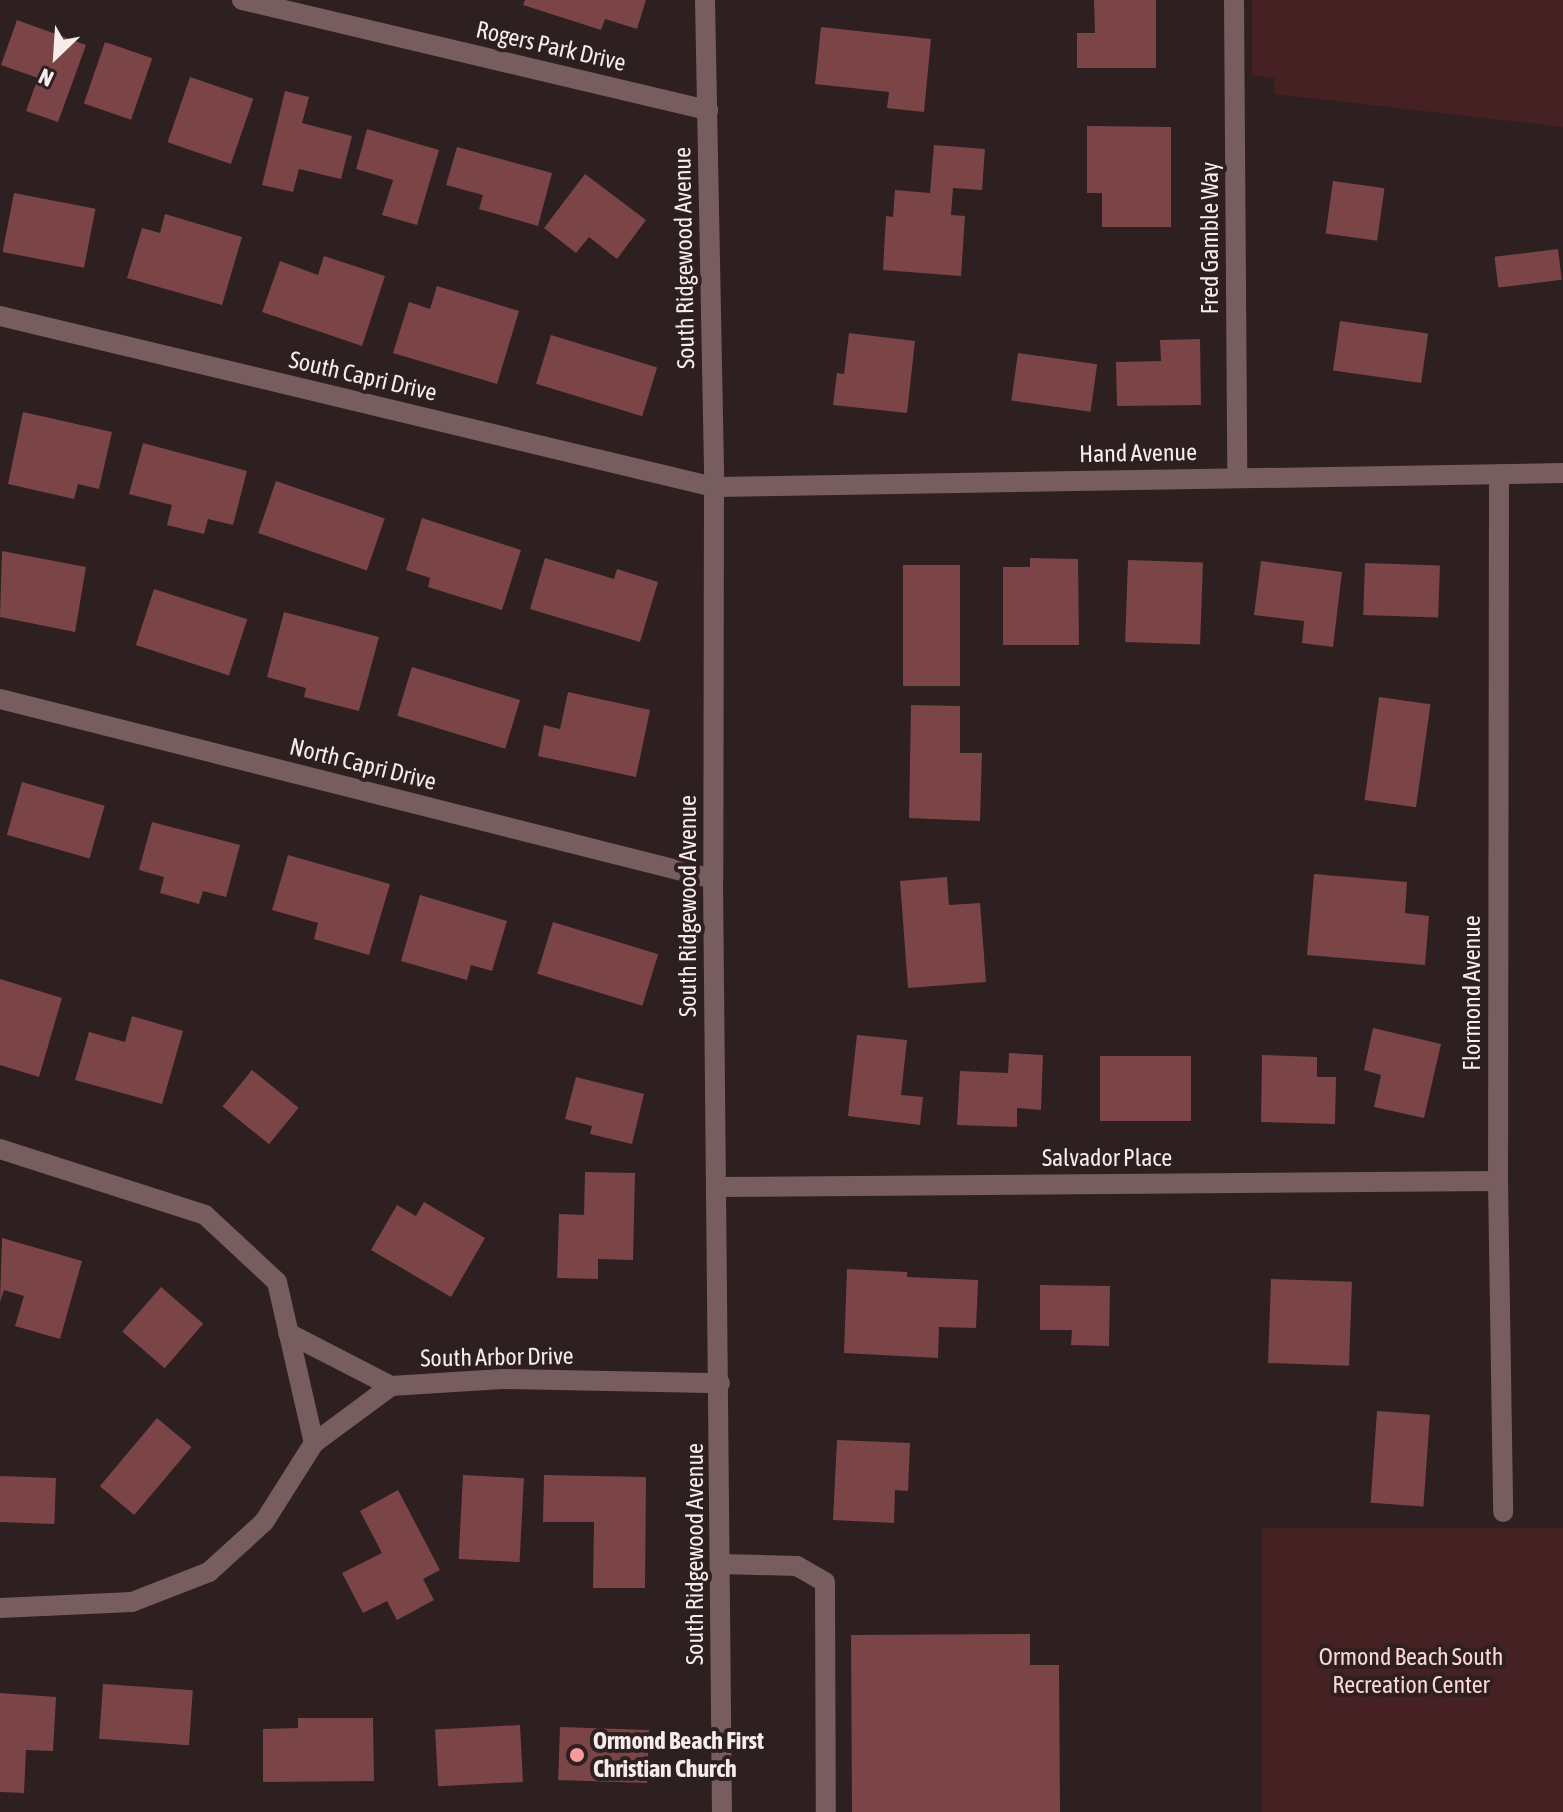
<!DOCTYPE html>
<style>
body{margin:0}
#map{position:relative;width:1563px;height:1812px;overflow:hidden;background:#2e1f20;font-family:"Asap Condensed",sans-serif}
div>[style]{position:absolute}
.green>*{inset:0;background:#452123;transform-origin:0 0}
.building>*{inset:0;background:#7b4547;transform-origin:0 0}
.minor>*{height:20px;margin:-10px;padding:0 10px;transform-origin:10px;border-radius:10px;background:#775d5d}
.dots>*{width:22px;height:22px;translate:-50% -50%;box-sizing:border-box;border:4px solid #2e1f20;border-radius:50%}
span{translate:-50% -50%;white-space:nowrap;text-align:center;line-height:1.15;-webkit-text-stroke:8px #2e1f20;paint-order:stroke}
.street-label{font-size:24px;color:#f6ecec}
.park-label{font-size:24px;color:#fdd7d7}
.poi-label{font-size:24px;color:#f6ecec;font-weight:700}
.left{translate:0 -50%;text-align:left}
.north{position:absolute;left:16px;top:16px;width:80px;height:80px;-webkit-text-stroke:6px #2e1f20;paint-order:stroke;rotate:205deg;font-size:22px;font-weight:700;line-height:32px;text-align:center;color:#f6ecec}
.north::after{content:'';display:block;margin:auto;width:28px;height:36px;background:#f6ecec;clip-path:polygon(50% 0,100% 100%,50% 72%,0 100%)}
</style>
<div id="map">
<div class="green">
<div style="clip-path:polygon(1252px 0,1563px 0,1563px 127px,1274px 94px,1274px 78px,1252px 75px)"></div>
<div style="left:1563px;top:1528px;width:284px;height:301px;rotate:90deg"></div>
</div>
<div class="building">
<div style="clip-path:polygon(525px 0,646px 0,637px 29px,605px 19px,601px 30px,523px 5px)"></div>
<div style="clip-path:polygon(1094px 0,1156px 0,1156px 68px,1077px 68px,1077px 33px,1095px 33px)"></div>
<div style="clip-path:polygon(17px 20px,86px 45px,58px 122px,26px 111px,38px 78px,1px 65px)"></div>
<div style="clip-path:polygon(821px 27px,931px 39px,924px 112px,887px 108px,889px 92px,815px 84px)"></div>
<div style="left:105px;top:42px;width:50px;height:65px;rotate:19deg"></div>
<div style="left:190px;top:77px;width:67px;height:69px;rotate:19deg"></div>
<div style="clip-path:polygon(285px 91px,309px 97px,302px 123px,352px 136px,341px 179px,299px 169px,293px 192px,262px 185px)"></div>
<div style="clip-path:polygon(1087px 126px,1171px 127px,1171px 227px,1102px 227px,1102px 193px,1087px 193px)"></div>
<div style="clip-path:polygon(367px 129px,439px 150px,417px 225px,382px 215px,393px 180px,356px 169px)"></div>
<div style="clip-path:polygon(934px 145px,985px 149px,982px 190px,953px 188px,951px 215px,965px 216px,961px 276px,883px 270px,886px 216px,893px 217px,895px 190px,930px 193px)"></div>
<div style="clip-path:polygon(457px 147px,552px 173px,538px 226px,479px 209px,483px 195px,446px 185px)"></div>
<div style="clip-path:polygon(585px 174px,646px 220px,617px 259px,589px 237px,576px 253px,544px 228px)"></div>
<div style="left:1333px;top:181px;width:52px;height:53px;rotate:8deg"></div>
<div style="left:14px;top:193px;width:83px;height:60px;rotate:11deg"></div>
<div style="clip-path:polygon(165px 214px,242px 237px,222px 305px,127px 278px,142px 228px,160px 233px)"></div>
<div style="left:1558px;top:249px;width:31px;height:64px;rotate:83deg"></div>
<div style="clip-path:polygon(324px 256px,385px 276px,362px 346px,262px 312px,280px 261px,318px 275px)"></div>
<div style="clip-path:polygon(437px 286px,519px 311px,497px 384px,393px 353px,409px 302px,430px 309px)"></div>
<div style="left:1340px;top:321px;width:89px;height:50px;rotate:8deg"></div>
<div style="clip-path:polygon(849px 333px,915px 341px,907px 413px,833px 405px,837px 373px,844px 374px)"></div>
<div style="left:551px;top:335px;width:111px;height:51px;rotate:17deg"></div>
<div style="clip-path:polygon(1200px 339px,1201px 405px,1117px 406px,1116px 362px,1161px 361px,1160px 340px)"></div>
<div style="left:1018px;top:353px;width:80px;height:48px;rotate:8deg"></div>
<div style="clip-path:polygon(23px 412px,112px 432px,99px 489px,78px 484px,74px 499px,8px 484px)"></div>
<div style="clip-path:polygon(143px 443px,247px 471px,233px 525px,208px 519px,204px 534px,167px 525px,172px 505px,129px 494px)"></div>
<div style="left:276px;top:481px;width:115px;height:55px;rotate:19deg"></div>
<div style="clip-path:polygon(422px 518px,521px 550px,502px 610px,428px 587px,430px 578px,406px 570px)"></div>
<div style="clip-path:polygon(2px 551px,86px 567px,75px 632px,0 617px)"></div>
<div style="clip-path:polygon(545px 558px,614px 579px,617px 569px,658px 582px,640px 642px,530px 609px)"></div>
<div style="clip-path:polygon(1030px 558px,1078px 559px,1079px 645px,1003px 645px,1003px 567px,1030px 567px)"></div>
<div style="left:1128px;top:560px;width:75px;height:82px;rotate:2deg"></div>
<div style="clip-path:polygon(1261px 561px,1342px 572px,1333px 647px,1302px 643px,1304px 621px,1254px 615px)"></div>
<div style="left:1365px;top:563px;width:75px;height:52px;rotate:2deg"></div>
<div style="left:903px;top:565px;width:57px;height:121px"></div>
<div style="left:154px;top:589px;width:98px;height:59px;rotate:18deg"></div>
<div style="clip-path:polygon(284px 612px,379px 637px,359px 711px,304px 697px,306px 688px,267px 677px)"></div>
<div style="left:412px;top:667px;width:113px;height:51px;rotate:17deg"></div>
<div style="clip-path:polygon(568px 692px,650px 710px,636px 777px,538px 756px,544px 725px,560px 729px)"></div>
<div style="left:1379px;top:697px;width:52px;height:104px;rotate:8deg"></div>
<div style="clip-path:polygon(911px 705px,960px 706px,960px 753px,982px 753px,980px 821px,909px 818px)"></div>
<div style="left:22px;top:782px;width:86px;height:55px;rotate:16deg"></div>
<div style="clip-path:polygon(152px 822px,240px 845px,226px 897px,203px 891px,199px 904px,160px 893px,164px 877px,139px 870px)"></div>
<div style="clip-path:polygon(288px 855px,390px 884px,369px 955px,314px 939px,318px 923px,272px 910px)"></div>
<div style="clip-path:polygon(1314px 874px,1407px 882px,1405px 913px,1429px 916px,1425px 965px,1307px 955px)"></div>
<div style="clip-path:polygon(947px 877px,949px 905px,980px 903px,986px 982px,908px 988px,900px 881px)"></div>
<div style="clip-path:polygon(420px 895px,507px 921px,492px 971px,471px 965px,467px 980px,401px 961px)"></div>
<div style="left:553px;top:922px;width:110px;height:54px;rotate:17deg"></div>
<div style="clip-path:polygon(0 979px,62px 998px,39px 1077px,0 1065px)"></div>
<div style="clip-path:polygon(132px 1016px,183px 1031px,162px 1104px,75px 1080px,89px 1032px,125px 1042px)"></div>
<div style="clip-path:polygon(1373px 1028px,1441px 1044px,1424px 1118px,1374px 1107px,1381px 1075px,1364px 1070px)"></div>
<div style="clip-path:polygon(857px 1035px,907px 1040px,901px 1095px,923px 1097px,920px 1125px,848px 1116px)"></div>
<div style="clip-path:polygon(1009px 1053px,1043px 1055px,1041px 1110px,1017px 1108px,1017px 1127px,957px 1125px,960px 1071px,1008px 1073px)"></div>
<div style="clip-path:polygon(1262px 1055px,1317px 1057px,1317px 1077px,1336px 1077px,1335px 1124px,1261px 1122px)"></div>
<div style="left:1100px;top:1056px;width:91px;height:65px"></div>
<div style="left:252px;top:1070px;width:60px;height:47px;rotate:39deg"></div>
<div style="clip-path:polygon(576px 1077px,644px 1094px,632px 1144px,590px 1134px,592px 1126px,565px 1119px)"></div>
<div style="clip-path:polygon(585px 1172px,635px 1173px,633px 1260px,598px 1259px,598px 1279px,557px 1278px,559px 1214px,584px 1215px)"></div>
<div style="clip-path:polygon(424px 1202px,485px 1238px,451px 1297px,371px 1250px,397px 1205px,416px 1216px)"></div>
<div style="clip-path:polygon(2px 1238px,82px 1261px,60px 1339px,15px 1326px,24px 1296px,4px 1290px,0 1302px)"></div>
<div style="clip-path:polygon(847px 1269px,907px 1272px,907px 1277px,978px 1280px,976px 1328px,939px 1327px,938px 1358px,844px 1353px)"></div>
<div style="left:1271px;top:1279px;width:81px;height:84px;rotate:2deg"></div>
<div style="clip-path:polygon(1040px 1285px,1110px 1286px,1109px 1346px,1071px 1345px,1072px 1330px,1040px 1330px)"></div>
<div style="left:161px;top:1287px;width:56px;height:59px;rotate:41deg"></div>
<div style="left:1377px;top:1411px;width:53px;height:92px;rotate:4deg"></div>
<div style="left:157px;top:1418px;width:45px;height:89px;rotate:40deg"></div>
<div style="clip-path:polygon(837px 1440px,910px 1443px,908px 1491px,895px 1490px,894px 1523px,833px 1520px)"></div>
<div style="left:463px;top:1475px;width:61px;height:84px;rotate:3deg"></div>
<div style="clip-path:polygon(544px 1475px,646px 1477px,645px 1588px,593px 1588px,594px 1522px,543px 1522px)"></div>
<div style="left:0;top:1476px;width:56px;height:46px;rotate:2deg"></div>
<div style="clip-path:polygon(398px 1490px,440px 1570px,423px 1579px,434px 1600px,397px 1620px,387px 1601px,363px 1613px,342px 1573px,382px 1553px,360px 1511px)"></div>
<div style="clip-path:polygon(1030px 1634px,1030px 1665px,1059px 1665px,1060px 1812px,852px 1812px,851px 1635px)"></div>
<div style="left:103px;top:1684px;width:90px;height:55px;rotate:4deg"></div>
<div style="clip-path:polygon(0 1693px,56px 1697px,53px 1751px,26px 1750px,24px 1793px,0 1792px)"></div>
<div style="clip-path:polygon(298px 1718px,373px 1718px,374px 1781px,263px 1782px,263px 1729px,298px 1728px)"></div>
<div style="left:520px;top:1725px;width:57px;height:85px;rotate:87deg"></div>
<div style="left:560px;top:1727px;width:89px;height:53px;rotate:2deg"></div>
</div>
<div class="minor">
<div style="left:242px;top:0;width:479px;rotate:13.3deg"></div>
<div style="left:705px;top:0;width:487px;rotate:88.9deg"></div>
<div style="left:714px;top:487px;width:392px;rotate:90.1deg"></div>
<div style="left:713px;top:879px;width:933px;rotate:89.45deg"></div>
<div style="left:1234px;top:0;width:476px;rotate:89.6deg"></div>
<div style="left:0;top:316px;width:734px;rotate:13.47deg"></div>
<div style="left:714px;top:487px;width:849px;rotate:-0.94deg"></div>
<div style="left:1499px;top:474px;width:707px;rotate:90.08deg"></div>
<div style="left:1498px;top:1181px;width:331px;rotate:89.1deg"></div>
<div style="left:0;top:699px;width:735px;rotate:14.17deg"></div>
<div style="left:0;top:1149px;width:215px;rotate:17.8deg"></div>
<div style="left:205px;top:1215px;width:98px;rotate:42.9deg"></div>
<div style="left:277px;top:1282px;width:165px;rotate:77.1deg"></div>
<div style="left:717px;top:1187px;width:781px;rotate:-0.44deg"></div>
<div style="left:288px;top:1333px;width:116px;rotate:27.2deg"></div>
<div style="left:391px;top:1386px;width:111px;rotate:-3.6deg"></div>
<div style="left:502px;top:1379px;width:218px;rotate:1.1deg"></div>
<div style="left:721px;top:1564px;width:76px;rotate:1.5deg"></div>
<div style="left:797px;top:1566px;width:32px;rotate:30deg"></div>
<div style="left:825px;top:1582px;width:230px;rotate:89.8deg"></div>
<div style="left:0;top:1608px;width:132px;rotate:-2.6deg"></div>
<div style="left:132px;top:1602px;width:83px;rotate:-21.3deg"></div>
<div style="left:209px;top:1572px;width:74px;rotate:-42.3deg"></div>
<div style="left:264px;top:1522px;width:93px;rotate:-57.7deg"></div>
<div style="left:314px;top:1443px;width:96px;rotate:-36.5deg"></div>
</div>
<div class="dots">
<div style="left:577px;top:1755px;background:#f59b9d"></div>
</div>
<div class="street-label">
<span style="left:551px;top:46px;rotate:13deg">Rogers Park Drive</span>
<span style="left:1210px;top:238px;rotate:-90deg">Fred Gamble Way</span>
<span style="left:684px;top:258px;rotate:-91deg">South Ridgewood Avenue</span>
<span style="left:363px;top:376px;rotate:13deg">South Capri Drive</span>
<span style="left:1138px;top:453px;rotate:-1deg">Hand Avenue</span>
<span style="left:363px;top:764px;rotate:14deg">North Capri Drive</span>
<span style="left:688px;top:906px;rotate:-90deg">South Ridgewood Avenue</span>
<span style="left:1472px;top:993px;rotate:-90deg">Flormond Avenue</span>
<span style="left:1107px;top:1158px">Salvador Place</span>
<span style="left:497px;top:1357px;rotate:-1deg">South Arbor Drive</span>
<span style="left:695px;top:1554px;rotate:-90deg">South Ridgewood Avenue</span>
</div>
<div class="park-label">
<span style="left:1411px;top:1671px">Ormond Beach South<br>Recreation Center</span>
</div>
<div class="poi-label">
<span class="left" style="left:593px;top:1755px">Ormond Beach First<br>Christian Church</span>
</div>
<div class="north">N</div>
</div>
